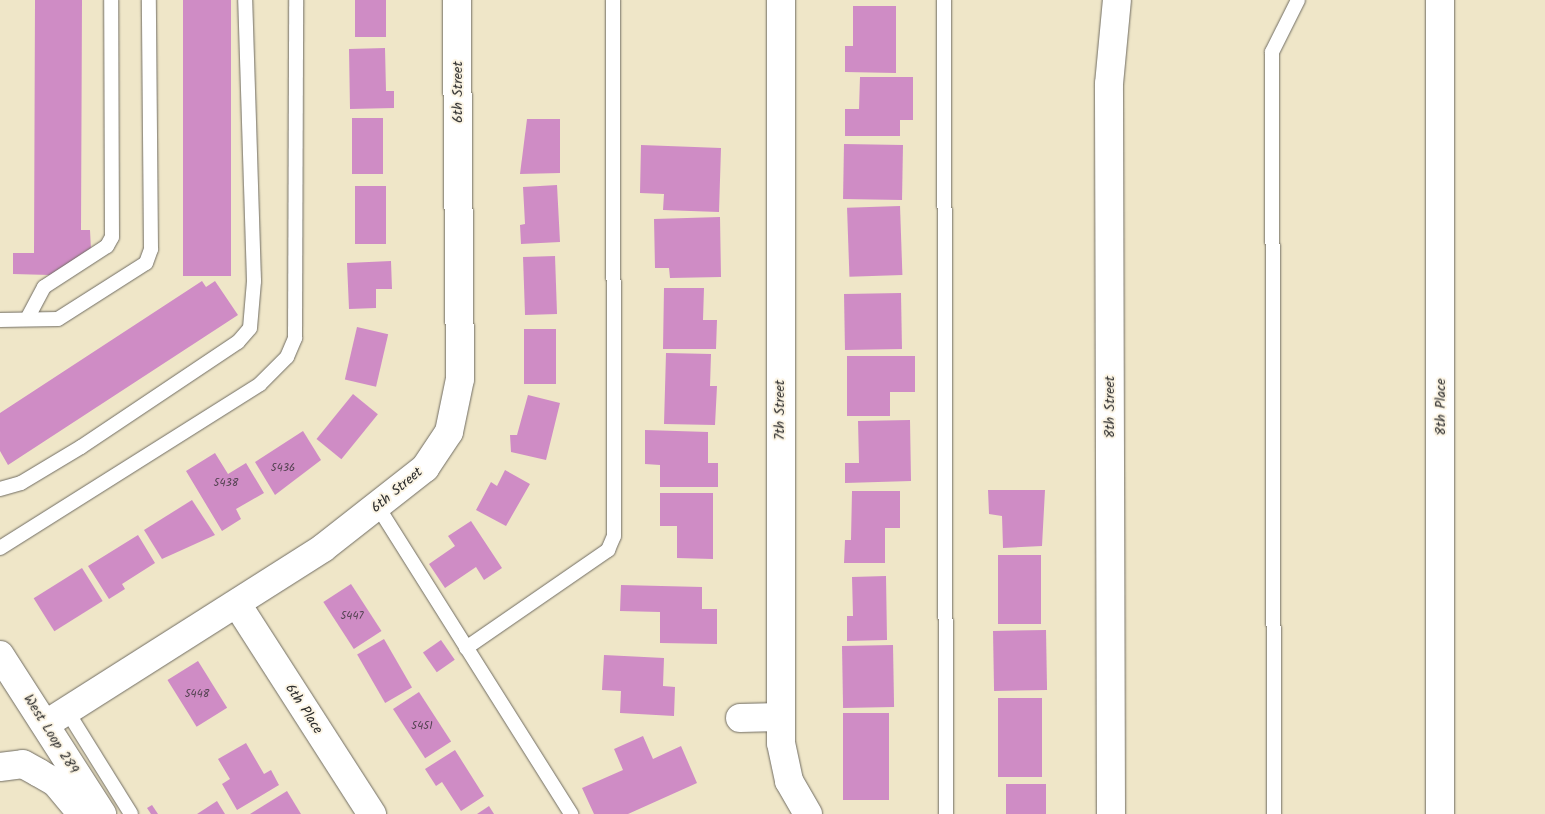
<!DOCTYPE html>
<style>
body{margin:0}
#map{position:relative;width:1545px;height:814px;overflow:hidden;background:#efe6c8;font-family:Kalam,sans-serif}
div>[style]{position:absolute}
.building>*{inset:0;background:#cf8cc5;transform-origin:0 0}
.roads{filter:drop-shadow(0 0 1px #706c62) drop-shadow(0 0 1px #706c62)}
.service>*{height:14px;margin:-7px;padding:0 7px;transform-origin:7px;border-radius:7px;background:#fff}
.minor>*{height:28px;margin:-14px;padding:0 14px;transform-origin:14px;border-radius:14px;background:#fff}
.secondary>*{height:28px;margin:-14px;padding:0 14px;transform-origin:14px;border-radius:14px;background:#fff}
span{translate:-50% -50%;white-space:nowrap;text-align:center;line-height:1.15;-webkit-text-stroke:4px #fcf5e5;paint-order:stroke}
.number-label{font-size:11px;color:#544352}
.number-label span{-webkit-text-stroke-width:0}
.street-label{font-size:14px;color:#2b2b2b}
</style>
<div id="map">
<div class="building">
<div style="clip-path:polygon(35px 0,82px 0,81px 230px,90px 230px,91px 250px,50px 275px,13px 274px,13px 253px,34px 253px)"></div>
<div style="left:183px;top:0;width:48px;height:276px"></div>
<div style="left:355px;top:0;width:31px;height:37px"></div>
<div style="clip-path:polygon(853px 6px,896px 6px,896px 73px,845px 72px,845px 46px,853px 46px)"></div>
<div style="clip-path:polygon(385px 48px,386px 91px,394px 91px,394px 108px,350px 109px,349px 49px)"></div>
<div style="clip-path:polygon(860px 77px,913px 77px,913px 120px,900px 120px,900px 136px,845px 136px,845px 109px,859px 109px)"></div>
<div style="left:352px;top:118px;width:31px;height:56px"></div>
<div style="clip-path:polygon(527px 119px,560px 119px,560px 173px,520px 174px)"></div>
<div style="left:844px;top:144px;width:59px;height:55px;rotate:1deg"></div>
<div style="clip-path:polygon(641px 145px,721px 148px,719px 212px,663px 210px,664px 194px,640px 193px)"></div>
<div style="clip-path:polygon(557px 185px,560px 242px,521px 244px,520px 225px,525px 224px,523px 187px)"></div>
<div style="left:355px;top:186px;width:31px;height:58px"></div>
<div style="left:900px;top:206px;width:69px;height:53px;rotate:88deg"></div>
<div style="clip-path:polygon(720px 217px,721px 277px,670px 278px,669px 268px,655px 268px,654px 219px)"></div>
<div style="left:555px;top:256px;width:58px;height:32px;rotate:88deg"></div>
<div style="clip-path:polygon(391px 261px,392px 289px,376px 289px,376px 308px,349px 309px,347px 263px)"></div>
<div style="clip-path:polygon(202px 281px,206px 287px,215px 281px,238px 315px,8px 465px,0 451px,0 413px)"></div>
<div style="clip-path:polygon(664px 288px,704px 288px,703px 320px,717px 320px,716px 349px,663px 349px)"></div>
<div style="left:901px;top:293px;width:56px;height:57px;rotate:89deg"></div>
<div style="left:357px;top:327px;width:32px;height:54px;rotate:13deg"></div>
<div style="left:524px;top:329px;width:32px;height:55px"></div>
<div style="clip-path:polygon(666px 353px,711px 354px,710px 386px,717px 386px,715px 425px,664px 424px)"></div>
<div style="clip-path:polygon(847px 356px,915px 356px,915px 392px,890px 392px,890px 416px,847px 416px)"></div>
<div style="left:353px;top:394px;width:32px;height:58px;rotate:39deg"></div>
<div style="clip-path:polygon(528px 395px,560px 403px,546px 460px,511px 452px,510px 435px,517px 435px)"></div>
<div style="clip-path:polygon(910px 420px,911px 481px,845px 483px,845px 463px,859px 463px,858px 421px)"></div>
<div style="clip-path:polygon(645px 430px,708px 432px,708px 463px,718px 463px,718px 487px,660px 487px,660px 465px,645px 464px)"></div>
<div style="clip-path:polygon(303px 431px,321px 460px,275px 495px,255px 462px)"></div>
<div style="clip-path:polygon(215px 453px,228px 474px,246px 463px,264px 493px,236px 509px,241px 519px,222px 531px,186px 471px)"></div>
<div style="clip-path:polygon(505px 470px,530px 484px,506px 526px,476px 510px,491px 482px,497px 486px)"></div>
<div style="clip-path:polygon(988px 490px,1045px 490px,1042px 546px,1003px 548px,1002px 516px,989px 514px)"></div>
<div style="clip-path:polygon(852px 491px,900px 491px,900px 528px,885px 528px,885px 563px,844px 563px,845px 540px,851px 540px)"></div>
<div style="clip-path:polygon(660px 493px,713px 493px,713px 559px,677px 558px,677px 526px,660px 526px)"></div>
<div style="clip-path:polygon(192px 500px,215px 535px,162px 559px,144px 530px)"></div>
<div style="clip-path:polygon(471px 521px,502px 568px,484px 580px,476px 567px,445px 588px,429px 564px,455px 546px,448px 536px)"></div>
<div style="clip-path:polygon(138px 535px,155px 563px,122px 584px,125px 589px,109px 599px,88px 566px)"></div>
<div style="left:1041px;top:555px;width:69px;height:43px;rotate:90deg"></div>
<div style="left:82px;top:568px;width:39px;height:57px;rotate:58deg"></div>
<div style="clip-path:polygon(886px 576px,887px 640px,847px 641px,847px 616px,853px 616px,852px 577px)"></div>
<div style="left:351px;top:584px;width:56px;height:33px;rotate:57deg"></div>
<div style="clip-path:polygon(621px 585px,702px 587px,702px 609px,717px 609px,717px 644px,660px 643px,660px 612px,620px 611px)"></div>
<div style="left:1046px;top:630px;width:60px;height:53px;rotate:89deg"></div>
<div style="left:384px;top:639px;width:56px;height:31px;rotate:60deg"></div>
<div style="left:441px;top:640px;width:24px;height:22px;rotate:55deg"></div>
<div style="left:893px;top:645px;width:62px;height:51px;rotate:89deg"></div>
<div style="clip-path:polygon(604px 655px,664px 658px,663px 686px,675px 687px,674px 716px,620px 713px,621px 691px,602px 690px)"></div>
<div style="left:198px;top:661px;width:55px;height:36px;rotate:58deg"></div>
<div style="left:419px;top:692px;width:59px;height:31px;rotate:57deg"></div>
<div style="left:998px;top:698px;width:44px;height:79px"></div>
<div style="left:843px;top:713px;width:46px;height:87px"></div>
<div style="clip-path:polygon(643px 736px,653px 759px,681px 746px,697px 783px,628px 814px,594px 814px,582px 788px,623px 770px,614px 749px)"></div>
<div style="clip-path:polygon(246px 743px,264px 774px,271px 770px,279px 785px,237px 810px,222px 784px,230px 779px,218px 759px)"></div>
<div style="clip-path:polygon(455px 750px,484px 796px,461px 811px,442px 782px,436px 786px,425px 769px)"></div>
<div style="left:1006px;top:784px;width:40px;height:30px"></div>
<div style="clip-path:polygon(287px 791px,301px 814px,250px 814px)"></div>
<div style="clip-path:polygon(217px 801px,225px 814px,197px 814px)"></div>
<div style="clip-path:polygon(152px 805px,158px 814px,151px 814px,147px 808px)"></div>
<div style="clip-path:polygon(489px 806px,494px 814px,477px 814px)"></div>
</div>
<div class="roads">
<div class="service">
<div style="left:944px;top:0;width:814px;rotate:89.86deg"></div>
<div style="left:27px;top:319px;width:36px;rotate:-62deg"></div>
<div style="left:44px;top:287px;width:75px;rotate:-33.1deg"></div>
<div style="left:107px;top:246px;width:10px;rotate:-61deg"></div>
<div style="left:112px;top:237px;width:237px;rotate:-90.2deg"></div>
<div style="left:0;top:320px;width:58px;rotate:-1deg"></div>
<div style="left:58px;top:319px;width:104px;rotate:-32.5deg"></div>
<div style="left:146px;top:263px;width:15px;rotate:-70deg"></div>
<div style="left:151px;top:249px;width:249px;rotate:-90.5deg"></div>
<div style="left:0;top:489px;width:22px;rotate:-16deg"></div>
<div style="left:21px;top:483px;width:70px;rotate:-31deg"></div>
<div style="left:81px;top:447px;width:189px;rotate:-33.8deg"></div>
<div style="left:238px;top:342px;width:18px;rotate:-49deg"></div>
<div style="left:250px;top:328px;width:47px;rotate:-85.1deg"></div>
<div style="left:254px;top:281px;width:281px;rotate:-91.8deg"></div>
<div style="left:378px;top:507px;width:363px;rotate:57.8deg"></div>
<div style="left:0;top:548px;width:307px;rotate:-32.2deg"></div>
<div style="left:260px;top:384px;width:38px;rotate:-45deg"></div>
<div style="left:287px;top:357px;width:21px;rotate:-67deg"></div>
<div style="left:295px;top:338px;width:338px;rotate:-89.8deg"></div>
<div style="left:466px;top:648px;width:173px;rotate:-34.6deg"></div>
<div style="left:608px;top:550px;width:15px;rotate:-67deg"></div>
<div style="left:614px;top:536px;width:536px;rotate:-90.11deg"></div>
<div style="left:67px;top:711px;width:121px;rotate:58.1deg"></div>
<div style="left:1274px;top:814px;width:762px;rotate:-90.15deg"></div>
<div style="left:1272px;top:52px;width:58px;rotate:-63.4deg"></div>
</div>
<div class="minor">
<div style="left:781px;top:0;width:743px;rotate:90deg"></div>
<div style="left:781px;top:743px;width:39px;rotate:78deg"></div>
<div style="left:789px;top:781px;width:38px;rotate:60deg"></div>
<div style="left:1440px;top:0;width:814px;rotate:90deg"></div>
<div style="left:237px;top:604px;width:250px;rotate:57.3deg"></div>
<div style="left:740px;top:718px;width:40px;rotate:-1.4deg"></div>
<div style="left:46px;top:724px;width:328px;rotate:-32.4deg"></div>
<div style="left:323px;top:548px;width:130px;rotate:-38.1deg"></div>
<div style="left:425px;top:468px;width:43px;rotate:-56.3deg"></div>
<div style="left:449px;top:432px;width:54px;rotate:-78.3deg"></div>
<div style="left:460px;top:379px;width:379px;rotate:-90.5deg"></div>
<div style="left:1111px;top:814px;width:730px;rotate:-90.16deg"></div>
<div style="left:1109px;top:84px;width:84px;rotate:-84.6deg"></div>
</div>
<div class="secondary">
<div style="left:0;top:655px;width:189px;rotate:57.3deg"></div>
<div style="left:0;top:767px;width:23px;rotate:-7deg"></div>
<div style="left:23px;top:764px;width:18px;rotate:29deg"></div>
<div style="left:39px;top:773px;width:20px;rotate:30deg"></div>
<div style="left:56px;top:783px;width:40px;rotate:50deg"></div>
</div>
</div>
<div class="number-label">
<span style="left:283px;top:468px">5436</span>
<span style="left:226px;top:483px">5438</span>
<span style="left:352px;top:616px">5447</span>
<span style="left:197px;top:694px">5448</span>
<span style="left:422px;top:726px">5451</span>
</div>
<div class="street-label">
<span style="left:458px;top:92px;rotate:-90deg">6th Street</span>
<span style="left:1110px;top:407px;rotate:-90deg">8th Street</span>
<span style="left:1441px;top:407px;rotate:-90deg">8th Place</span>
<span style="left:780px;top:410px;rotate:-90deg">7th Street</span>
<span style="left:397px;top:490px;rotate:-40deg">6th Street</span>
<span style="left:304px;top:709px;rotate:57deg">6th Place</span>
<span style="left:51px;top:734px;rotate:58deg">West Loop 289</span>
</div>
</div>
